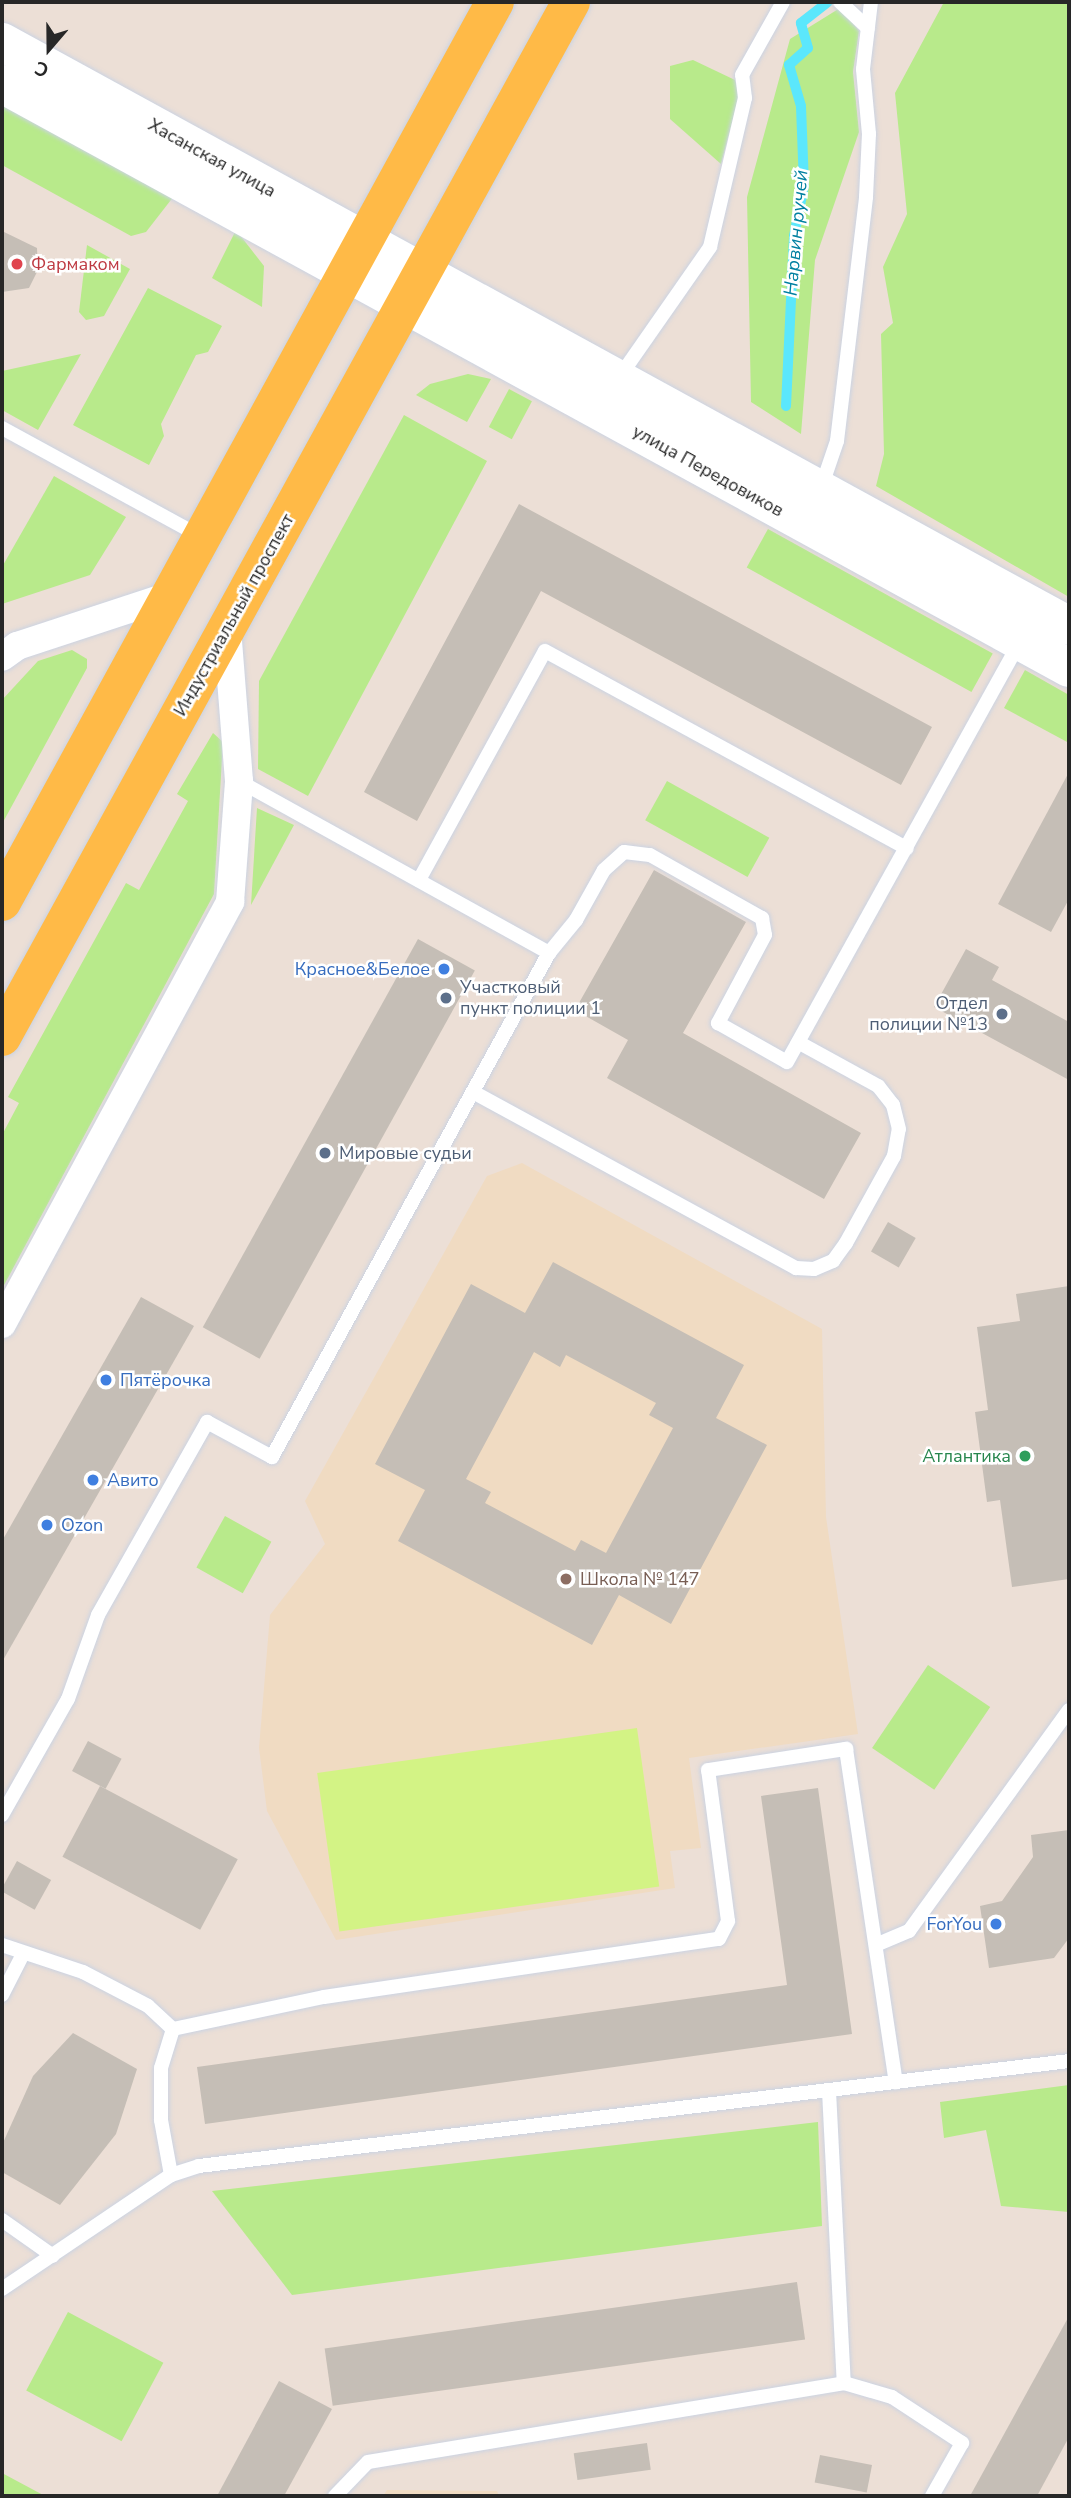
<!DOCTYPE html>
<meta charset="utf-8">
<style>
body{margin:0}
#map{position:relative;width:1071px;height:2498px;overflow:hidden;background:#ecdfd6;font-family:"Nunito Sans",sans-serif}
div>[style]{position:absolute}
.education>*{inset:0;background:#f0dbc2}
.green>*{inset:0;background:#b8ea8b;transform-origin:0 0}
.pitch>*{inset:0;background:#d3f385;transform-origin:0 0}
.stream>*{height:10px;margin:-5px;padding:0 5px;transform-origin:5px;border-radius:5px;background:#5be7fc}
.building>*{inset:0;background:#c5beb6;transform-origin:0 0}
.roads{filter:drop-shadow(0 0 2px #cbd3e2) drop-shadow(0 0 2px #cbd3e2)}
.lane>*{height:14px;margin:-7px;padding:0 7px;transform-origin:7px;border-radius:7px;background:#fff}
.street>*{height:28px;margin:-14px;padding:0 14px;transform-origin:14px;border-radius:14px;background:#fff}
.secondary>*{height:38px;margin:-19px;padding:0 19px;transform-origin:19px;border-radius:19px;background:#fff}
.primary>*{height:38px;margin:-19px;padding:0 19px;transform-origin:19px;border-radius:19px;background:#ffba47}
.dots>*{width:19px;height:19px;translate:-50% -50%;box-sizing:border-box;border:4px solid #fff;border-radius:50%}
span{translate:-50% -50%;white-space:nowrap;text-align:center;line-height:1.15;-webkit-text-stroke:5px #fff;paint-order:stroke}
.street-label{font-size:18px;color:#272727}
.health-label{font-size:18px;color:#be3a42}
.left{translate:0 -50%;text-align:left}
.shop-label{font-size:18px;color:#366cbe}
.right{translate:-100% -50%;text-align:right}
.service-label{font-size:18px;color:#4e5e75}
.leisure-label{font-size:18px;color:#27864d}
.education-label{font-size:18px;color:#785e54}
.water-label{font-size:19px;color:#0080a1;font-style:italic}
.frame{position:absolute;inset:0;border:4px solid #272727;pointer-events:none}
.north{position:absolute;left:14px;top:14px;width:70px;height:70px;-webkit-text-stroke:5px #fff;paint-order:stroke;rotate:200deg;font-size:19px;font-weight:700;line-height:28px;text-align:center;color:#272727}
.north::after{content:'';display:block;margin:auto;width:24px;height:32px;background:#272727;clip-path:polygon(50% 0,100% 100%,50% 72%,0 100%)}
</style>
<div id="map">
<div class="education">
<div style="clip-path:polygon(522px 1163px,822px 1329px,826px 1517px,858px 1734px,689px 1758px,701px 1848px,670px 1851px,675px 1888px,336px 1940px,267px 1811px,259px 1748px,270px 1615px,325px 1544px,305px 1501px,487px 1176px)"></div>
<div style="clip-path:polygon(387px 2490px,497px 2491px,499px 2496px,383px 2496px)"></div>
</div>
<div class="green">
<div style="clip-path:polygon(944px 2px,1069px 2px,1069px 597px,876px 486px,884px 454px,881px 334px,893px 323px,883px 267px,907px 214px,895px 93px)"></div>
<div style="clip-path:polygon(840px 8px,859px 31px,853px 72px,859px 132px,815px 260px,801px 434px,751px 402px,747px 197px,790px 39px)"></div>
<div style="clip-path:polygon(693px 60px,735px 80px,739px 96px,721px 164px,670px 119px,670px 66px)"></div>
<div style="clip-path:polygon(2px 101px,174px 196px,146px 232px,131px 236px,2px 165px)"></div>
<div style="clip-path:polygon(236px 230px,264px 266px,262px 307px,212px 278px)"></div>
<div style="clip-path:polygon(87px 245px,130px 269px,104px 316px,86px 320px,79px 312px)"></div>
<div style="clip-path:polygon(148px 288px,222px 326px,208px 352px,196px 355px,161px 424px,164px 436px,149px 465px,73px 425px)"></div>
<div style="clip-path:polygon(81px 354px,38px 430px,2px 410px,2px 371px)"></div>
<div style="clip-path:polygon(468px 374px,491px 379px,467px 422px,416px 395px,430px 384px)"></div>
<div style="left:509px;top:389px;width:26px;height:43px;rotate:28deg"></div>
<div style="clip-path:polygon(404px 415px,487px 461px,308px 796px,258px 769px,259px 681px)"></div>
<div style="clip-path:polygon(54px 476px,126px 517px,90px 575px,2px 604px,2px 567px)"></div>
<div style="left:768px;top:529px;width:257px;height:44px;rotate:29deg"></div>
<div style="clip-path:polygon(72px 650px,87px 659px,87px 668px,2px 824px,2px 700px,38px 661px)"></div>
<div style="clip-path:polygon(1025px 670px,1069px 695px,1069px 743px,1004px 708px)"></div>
<div style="clip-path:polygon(213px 733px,223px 742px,214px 894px,2px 1289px,2px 1135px,19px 1103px,8px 1097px,126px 883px,139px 890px,188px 801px,177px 794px)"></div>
<div style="left:667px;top:781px;width:117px;height:45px;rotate:29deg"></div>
<div style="clip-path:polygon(257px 808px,294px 825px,251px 905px)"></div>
<div style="left:225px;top:1516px;width:53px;height:59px;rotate:29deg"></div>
<div style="left:928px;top:1665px;width:75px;height:100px;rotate:34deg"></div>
<div style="clip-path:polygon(1069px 2085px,1069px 2212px,1001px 2206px,986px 2130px,944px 2138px,940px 2102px)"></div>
<div style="clip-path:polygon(818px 2122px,822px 2226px,292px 2295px,212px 2191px)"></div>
<div style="left:68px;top:2312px;width:108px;height:89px;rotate:28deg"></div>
<div style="clip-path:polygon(2px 2473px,45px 2496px,2px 2496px)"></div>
</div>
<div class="pitch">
<div style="left:637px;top:1728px;width:160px;height:323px;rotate:82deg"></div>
</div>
<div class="stream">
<div style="left:786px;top:406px;width:170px;rotate:-87.3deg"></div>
<div style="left:794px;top:236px;width:52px;rotate:-78.9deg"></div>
<div style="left:804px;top:185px;width:79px;rotate:-92.2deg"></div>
<div style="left:801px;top:106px;width:43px;rotate:-106.3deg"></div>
<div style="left:789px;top:65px;width:25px;rotate:-42deg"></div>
<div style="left:808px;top:48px;width:26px;rotate:-106deg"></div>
<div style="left:801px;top:23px;width:34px;rotate:-38deg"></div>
</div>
<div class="building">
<div style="clip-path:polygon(2px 231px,37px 248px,38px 270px,29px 288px,2px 292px)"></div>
<div style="clip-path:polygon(519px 504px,932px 727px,901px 785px,541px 591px,417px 821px,364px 792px)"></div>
<div style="clip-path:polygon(1069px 772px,1069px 899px,1051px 932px,998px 904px)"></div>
<div style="clip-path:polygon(654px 870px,746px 922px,683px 1033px,861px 1133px,824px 1199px,607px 1078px,628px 1040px,575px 1010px)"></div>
<div style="left:418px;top:939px;width:65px;height:444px;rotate:29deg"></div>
<div style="clip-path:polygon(966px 949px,999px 967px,992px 980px,1069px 1022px,1069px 1080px,934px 1007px)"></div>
<div style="left:888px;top:1222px;width:32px;height:34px;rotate:30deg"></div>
<div style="clip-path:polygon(evenodd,553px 1262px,744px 1365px,716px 1418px,767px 1445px,671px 1624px,619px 1595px,592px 1645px,398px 1541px,425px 1490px,375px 1464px,471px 1284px,525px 1313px,553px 1262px,534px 1352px,560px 1367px,566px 1355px,656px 1403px,649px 1415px,673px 1428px,606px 1553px,581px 1540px,575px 1551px,485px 1503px,491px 1492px,466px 1479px,534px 1352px)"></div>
<div style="clip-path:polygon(1069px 1286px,1069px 1579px,1012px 1587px,1000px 1500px,987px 1502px,975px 1412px,988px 1410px,977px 1327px,1020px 1321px,1016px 1294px)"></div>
<div style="clip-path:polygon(141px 1297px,194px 1326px,2px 1662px,2px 1541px)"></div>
<div style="left:88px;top:1741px;width:38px;height:34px;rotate:28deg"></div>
<div style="left:100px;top:1786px;width:156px;height:80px;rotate:28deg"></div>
<div style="clip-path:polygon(818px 1788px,852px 2034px,205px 2124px,197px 2067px,787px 1985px,761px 1796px)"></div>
<div style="clip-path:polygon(1069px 1830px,1069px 1938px,1054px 1958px,989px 1968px,980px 1906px,1002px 1901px,1033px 1857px,1031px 1835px)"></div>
<div style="left:17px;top:1861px;width:39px;height:34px;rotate:29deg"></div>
<div style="clip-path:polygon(73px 2033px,137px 2069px,116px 2134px,60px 2205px,2px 2172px,2px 2145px,33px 2076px)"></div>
<div style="left:797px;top:2282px;width:58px;height:477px;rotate:82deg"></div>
<div style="clip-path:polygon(1069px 2316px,1069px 2437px,1037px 2496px,970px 2496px)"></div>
<div style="clip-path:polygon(279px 2381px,332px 2409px,284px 2496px,217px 2496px)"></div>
<div style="left:647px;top:2443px;width:27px;height:74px;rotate:82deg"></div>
<div style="left:820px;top:2455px;width:53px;height:28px;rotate:11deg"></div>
</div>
<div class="roads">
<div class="lane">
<div style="left:840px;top:2px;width:38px;rotate:43deg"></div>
<div style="left:618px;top:379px;width:161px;rotate:-55.1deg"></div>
<div style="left:710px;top:247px;width:153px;rotate:-76.8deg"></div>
<div style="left:745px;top:98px;width:23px;rotate:-97deg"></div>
<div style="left:742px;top:75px;width:84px;rotate:-60.7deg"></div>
<div style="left:2px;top:428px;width:226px;rotate:28.6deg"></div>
<div style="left:821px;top:488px;width:50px;rotate:-71.2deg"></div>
<div style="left:837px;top:441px;width:246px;rotate:-83.2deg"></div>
<div style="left:866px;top:197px;width:63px;rotate:-87.3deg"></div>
<div style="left:869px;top:134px;width:65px;rotate:-95.3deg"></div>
<div style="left:863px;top:69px;width:67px;rotate:-83.2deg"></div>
<div style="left:239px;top:781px;width:355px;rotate:29deg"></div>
<div style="left:419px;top:880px;width:261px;rotate:-61.2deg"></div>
<div style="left:545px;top:651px;width:412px;rotate:28.6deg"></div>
<div style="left:473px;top:1092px;width:368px;rotate:28.6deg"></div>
<div style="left:796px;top:1268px;width:18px;rotate:3deg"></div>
<div style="left:814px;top:1269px;width:21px;rotate:-23deg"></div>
<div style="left:833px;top:1261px;width:22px;rotate:-54deg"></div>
<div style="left:846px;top:1243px;width:99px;rotate:-61.1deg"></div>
<div style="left:894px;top:1156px;width:27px;rotate:-80deg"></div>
<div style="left:899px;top:1129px;width:25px;rotate:-104deg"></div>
<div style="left:893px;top:1105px;width:24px;rotate:-128deg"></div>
<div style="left:878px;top:1086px;width:91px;rotate:-151.2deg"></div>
<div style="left:2px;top:1815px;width:133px;rotate:-60.4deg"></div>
<div style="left:68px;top:1699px;width:89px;rotate:-70.3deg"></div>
<div style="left:98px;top:1615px;width:222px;rotate:-60.5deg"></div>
<div style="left:207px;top:1422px;width:74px;rotate:28.3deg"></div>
<div style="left:272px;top:1457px;width:575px;rotate:-61.21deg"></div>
<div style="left:549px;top:953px;width:43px;rotate:-50.7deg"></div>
<div style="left:576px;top:920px;width:57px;rotate:-60.8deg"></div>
<div style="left:604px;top:870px;width:27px;rotate:-42deg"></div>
<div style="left:624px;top:852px;width:26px;rotate:7deg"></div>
<div style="left:650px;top:855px;width:129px;rotate:29.4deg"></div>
<div style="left:762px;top:918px;width:17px;rotate:80deg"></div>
<div style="left:765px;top:935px;width:100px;rotate:118.1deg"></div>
<div style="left:718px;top:1023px;width:79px;rotate:29.5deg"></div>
<div style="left:787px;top:1062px;width:478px;rotate:-61deg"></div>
<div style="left:878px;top:1944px;width:34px;rotate:-23deg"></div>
<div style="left:909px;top:1931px;width:273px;rotate:-54.1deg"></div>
<div style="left:2px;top:1945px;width:85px;rotate:18.4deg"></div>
<div style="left:83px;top:1972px;width:73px;rotate:27.6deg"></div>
<div style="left:148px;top:2006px;width:34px;rotate:43deg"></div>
<div style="left:2px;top:1995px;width:44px;rotate:-62.9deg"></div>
<div style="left:173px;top:2029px;width:154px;rotate:-12deg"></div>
<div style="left:324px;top:1997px;width:399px;rotate:-8.4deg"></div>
<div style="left:719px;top:1939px;width:20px;rotate:-63deg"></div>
<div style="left:728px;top:1921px;width:152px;rotate:-97.5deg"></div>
<div style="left:708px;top:1770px;width:140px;rotate:-8.7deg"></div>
<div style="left:846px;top:1749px;width:337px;rotate:81.5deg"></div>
<div style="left:829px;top:2091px;width:292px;rotate:87.1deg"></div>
<div style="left:171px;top:2175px;width:56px;rotate:-100.3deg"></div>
<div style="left:161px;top:2120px;width:52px;rotate:-90deg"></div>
<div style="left:161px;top:2068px;width:41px;rotate:-72.9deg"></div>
<div style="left:2px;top:2220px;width:62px;rotate:35.2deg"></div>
<div style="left:2px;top:2289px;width:204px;rotate:-34deg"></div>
<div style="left:171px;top:2175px;width:29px;rotate:-18deg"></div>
<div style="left:199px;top:2166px;width:876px;rotate:-6.88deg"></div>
<div style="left:335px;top:2496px;width:47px;rotate:-45.9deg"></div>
<div style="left:368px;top:2462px;width:483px;rotate:-9.4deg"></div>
<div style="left:844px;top:2383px;width:50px;rotate:16.3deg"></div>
<div style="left:892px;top:2397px;width:84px;rotate:33.3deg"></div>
<div style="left:962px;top:2443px;width:61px;rotate:119.5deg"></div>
</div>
<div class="street">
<div style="left:2px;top:657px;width:19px;rotate:-36deg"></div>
<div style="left:17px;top:646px;width:160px;rotate:-18.2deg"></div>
<div style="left:2px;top:1324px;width:480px;rotate:-61.6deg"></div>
<div style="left:230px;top:902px;width:121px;rotate:-85.7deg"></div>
<div style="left:239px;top:781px;width:152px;rotate:-94.5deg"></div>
</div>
<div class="secondary">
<div style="left:2px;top:42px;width:1216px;rotate:28.69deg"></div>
<div style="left:2px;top:84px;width:1216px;rotate:28.69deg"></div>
</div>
<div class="primary">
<div style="left:2px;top:902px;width:1026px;rotate:-61.29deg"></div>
<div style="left:2px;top:1037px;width:1181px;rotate:-61.2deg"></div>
</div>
</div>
<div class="dots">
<div style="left:17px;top:264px;background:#e0444e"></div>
<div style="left:444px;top:969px;background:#3f7fe0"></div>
<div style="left:446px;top:998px;background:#5c6f8a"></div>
<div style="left:1002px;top:1014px;background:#5c6f8a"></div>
<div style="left:325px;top:1153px;background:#5c6f8a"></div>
<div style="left:106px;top:1380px;background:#3f7fe0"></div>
<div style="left:1025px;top:1456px;background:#2e9e5b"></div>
<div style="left:93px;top:1480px;background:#3f7fe0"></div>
<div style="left:47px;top:1525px;background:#3f7fe0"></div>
<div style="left:566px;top:1579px;background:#8d6e63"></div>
<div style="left:996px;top:1924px;background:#3f7fe0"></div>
</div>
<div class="street-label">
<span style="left:212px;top:158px;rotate:29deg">Хасанская улица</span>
<span style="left:708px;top:471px;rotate:29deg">улица Передовиков</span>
<span style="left:234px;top:615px;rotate:-61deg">Индустриальный проспект</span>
</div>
<div class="health-label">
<span class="left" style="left:31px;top:264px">Фармаком</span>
</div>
<div class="shop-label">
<span class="right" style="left:430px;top:969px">Красное&amp;Белое</span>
<span class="left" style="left:120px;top:1380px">Пятёрочка</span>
<span class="left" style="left:107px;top:1480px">Авито</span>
<span class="left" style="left:61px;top:1525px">Ozon</span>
<span class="right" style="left:982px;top:1924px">ForYou</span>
</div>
<div class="service-label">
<span class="left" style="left:460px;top:998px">Участковый<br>пункт полиции 1</span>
<span class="right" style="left:988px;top:1014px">Отдел<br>полиции №13</span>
<span class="left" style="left:339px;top:1153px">Мировые судьи</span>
</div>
<div class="leisure-label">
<span class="right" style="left:1011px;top:1456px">Атлантика</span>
</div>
<div class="education-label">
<span class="left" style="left:580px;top:1579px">Школа № 147</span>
</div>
<div class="water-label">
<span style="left:797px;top:233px;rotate:-85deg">Нарвин ручей</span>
</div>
<div class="frame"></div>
<div class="north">С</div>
</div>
